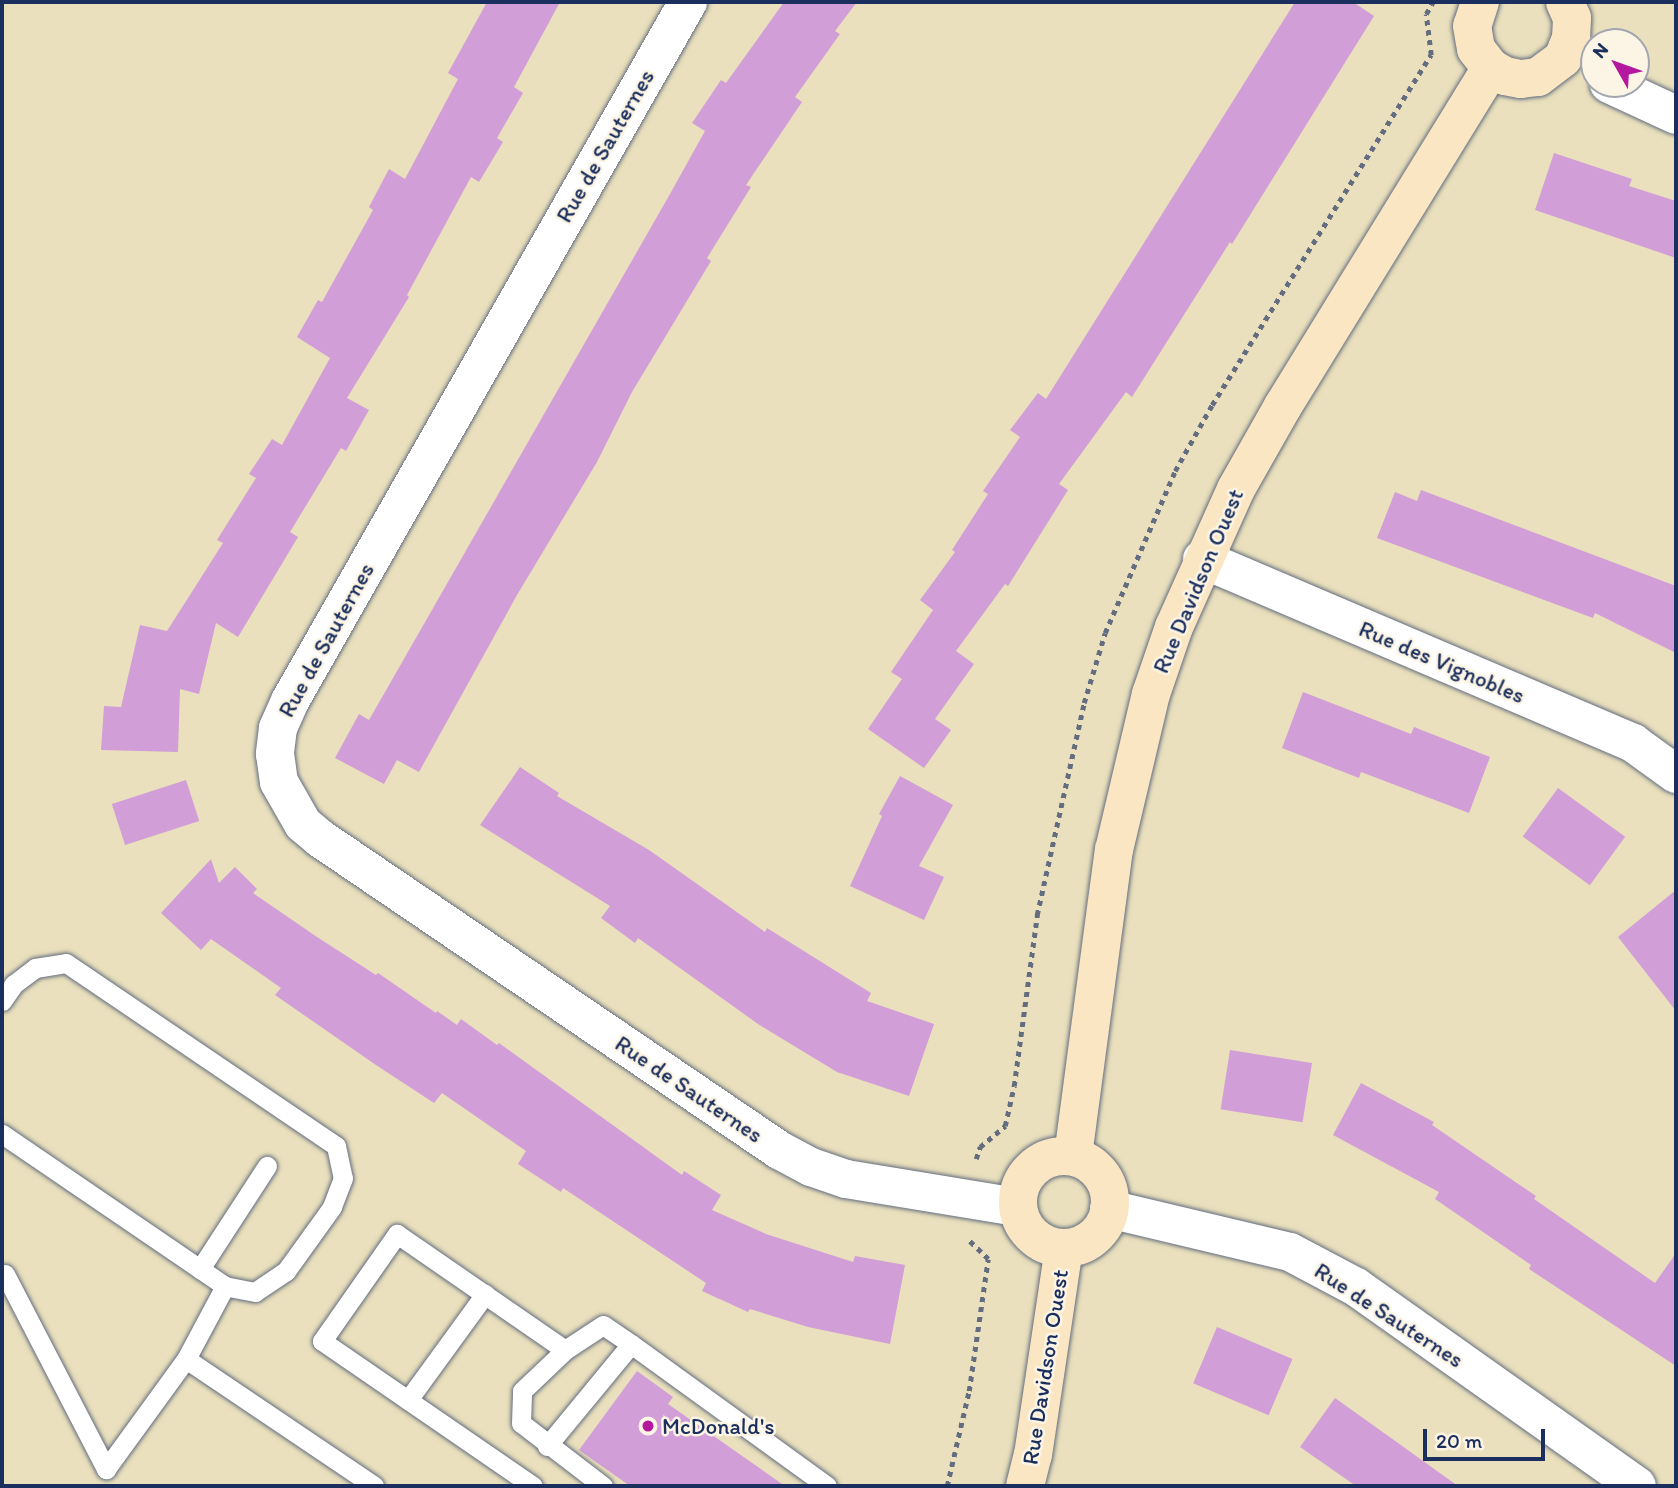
<!DOCTYPE html>
<style>
body{margin:0}
#map{position:relative;width:1678px;height:1488px;overflow:hidden;background:#eae0bd;font-family:Itim,sans-serif}
div>[style]{position:absolute}
.building>*{inset:0;background:#d19ed7;transform-origin:0 0}
.path>*{height:4.5px;margin-top:-2.25px;transform-origin:0;background:repeating-linear-gradient(90deg,#636d7f 0 5px,transparent 0 10px)}
.roads{filter:drop-shadow(0 0 2px #636d7f) drop-shadow(0 0 2px #636d7f)}
.lane>*{height:19px;margin:-9.5px;padding:0 9.5px;transform-origin:9.5px;border-radius:9.5px;background:#fff}
.street>*{height:38px;margin:-19px;padding:0 19px;transform-origin:19px;border-radius:19px;background:#fff}
.secondary>*{height:38px;margin:-19px;padding:0 19px;transform-origin:19px;border-radius:19px;background:#fbe6c4}
.secondary>.ring{margin:-19px;padding:0;box-sizing:content-box;background:none;border:38px solid #fbe6c4;border-radius:50%}
.dots>*{width:19px;height:19px;translate:-50% -50%;box-sizing:border-box;border:4px solid #fcf5e5;border-radius:50%}
span{translate:-50% -50%;white-space:nowrap;text-align:center;line-height:1.15;-webkit-text-stroke:5px #fcf5e5;paint-order:stroke}
.street-label{font-size:23px;color:#1b2f5e}
.poi-label{font-size:23px;color:#1b2f5e}
.left{translate:0 -50%;text-align:left}
.frame{position:absolute;inset:0;border:4px solid #1b2f5e;pointer-events:none}
.north{position:absolute;left:1580px;top:28px;width:70px;height:70px;box-sizing:border-box;background:#fcf5e5;border:2px solid #a2a6af;border-radius:50%;rotate:310deg;font-size:19px;font-weight:700;line-height:28px;text-align:center;color:#1b2f5e}
.north::after{content:'';display:block;margin:auto;width:24px;height:32px;background:#b5179e;clip-path:polygon(50% 0,100% 100%,50% 72%,0 100%)}
.scale{position:absolute;left:1423px;top:1429px;width:122px;height:32px;box-sizing:border-box;border:4px solid #1b2f5e;border-top:0;padding-left:9px;font-size:21px;line-height:24px;white-space:nowrap;color:#1b2f5e;-webkit-text-stroke:5px #fcf5e5;paint-order:stroke}
</style>
<div id="map">
<div class="building">
<div style="clip-path:polygon(487px 2px,560px 2px,514px 87px,523px 93px,497px 138px,503px 142px,479px 182px,471px 177px,407px 295px,409px 297px,347px 398px,369px 410px,346px 451px,341px 448px,290px 532px,298px 537px,238px 637px,216px 623px,199px 694px,180px 689px,178px 752px,101px 750px,104px 706px,121px 707px,140px 625px,167px 631px,223px 543px,217px 540px,256px 478px,249px 474px,272px 439px,282px 445px,330px 358px,297px 337px,318px 300px,322px 302px,373px 210px,369px 207px,389px 169px,405px 179px,458px 79px,448px 73px)"></div>
<div style="clip-path:polygon(784px 2px,857px 2px,835px 31px,840px 34px,795px 97px,802px 102px,746px 185px,751px 187px,707px 258px,711px 261px,632px 392px,597px 462px,517px 595px,419px 772px,397px 760px,384px 784px,335px 758px,359px 714px,369px 720px,670px 194px,705px 131px,692px 123px,721px 80px,726px 83px)"></div>
<div style="clip-path:polygon(1295px 2px,1353px 2px,1374px 16px,1232px 244px,1230px 242px,1132px 397px,1126px 392px,1059px 484px,1068px 490px,1008px 586px,1005px 584px,956px 651px,974px 664px,935px 719px,951px 730px,924px 768px,868px 729px,902px 679px,891px 672px,933px 610px,920px 600px,955px 552px,952px 550px,988px 494px,983px 491px,1020px 437px,1010px 430px,1038px 393px,1046px 399px)"></div>
<div style="clip-path:polygon(1554px 153px,1632px 179px,1629px 186px,1676px 201px,1676px 258px,1535px 210px)"></div>
<div style="clip-path:polygon(1421px 490px,1676px 586px,1676px 653px,1595px 613px,1593px 618px,1377px 538px,1395px 492px,1417px 501px)"></div>
<div style="clip-path:polygon(1303px 692px,1411px 734px,1414px 727px,1490px 757px,1469px 813px,1361px 772px,1359px 778px,1282px 748px)"></div>
<div style="clip-path:polygon(520px 767px,559px 793px,557px 796px,649px 850px,765px 932px,767px 928px,871px 993px,867px 1001px,934px 1024px,909px 1096px,837px 1072px,758px 1024px,638px 938px,635px 943px,601px 918px,610px 906px,480px 825px)"></div>
<div style="clip-path:polygon(900px 776px,953px 805px,919px 866px,944px 877px,924px 920px,850px 886px,882px 816px,879px 814px)"></div>
<div style="left:186px;top:780px;width:43px;height:78px;rotate:72deg"></div>
<div style="left:1558px;top:788px;width:83px;height:60px;rotate:36deg"></div>
<div style="clip-path:polygon(211px 859px,219px 883px,235px 867px,257px 889px,253px 893px,317px 937px,376px 975px,378px 973px,436px 1013px,437px 1011px,457px 1025px,461px 1019px,497px 1045px,499px 1043px,682px 1175px,684px 1171px,721px 1195px,712px 1210px,766px 1234px,853px 1262px,855px 1256px,905px 1265px,890px 1344px,808px 1327px,750px 1309px,748px 1312px,702px 1291px,706px 1283px,563px 1188px,561px 1192px,518px 1164px,526px 1151px,442px 1093px,434px 1103px,376px 1065px,275px 995px,281px 988px,211px 939px,201px 950px,161px 913px)"></div>
<div style="clip-path:polygon(1676px 890px,1676px 1011px,1618px 937px)"></div>
<div style="left:1230px;top:1050px;width:83px;height:60px;rotate:9deg"></div>
<div style="clip-path:polygon(1361px 1083px,1434px 1122px,1432px 1125px,1536px 1196px,1534px 1199px,1655px 1283px,1676px 1253px,1676px 1366px,1529px 1269px,1531px 1265px,1435px 1199px,1439px 1192px,1333px 1135px)"></div>
<div style="left:1217px;top:1327px;width:82px;height:61px;rotate:23deg"></div>
<div style="clip-path:polygon(637px 1371px,673px 1397px,668px 1404px,785px 1486px,630px 1486px,579px 1450px)"></div>
<div style="clip-path:polygon(1335px 1398px,1370px 1423px,1458px 1486px,1356px 1486px,1300px 1447px)"></div>
</div>
<div class="path">
<div style="left:976px;top:1159px;width:13px;rotate:-72deg"></div>
<div style="left:980px;top:1147px;width:33px;rotate:-40deg"></div>
<div style="left:1005px;top:1126px;width:41px;rotate:-77.3deg"></div>
<div style="left:1014px;top:1086px;width:173px;rotate:-82.3deg"></div>
<div style="left:1037px;top:915px;width:217px;rotate:-77.5deg"></div>
<div style="left:1084px;top:703px;width:73px;rotate:-73.3deg"></div>
<div style="left:1105px;top:633px;width:176px;rotate:-66.6deg"></div>
<div style="left:1175px;top:471px;width:76px;rotate:-60.7deg"></div>
<div style="left:1212px;top:405px;width:413px;rotate:-58deg"></div>
<div style="left:1431px;top:55px;width:41px;rotate:-97deg"></div>
<div style="left:1426px;top:14px;width:14px;rotate:-60deg"></div>
<div style="left:947px;top:1486px;width:98px;rotate:-77deg"></div>
<div style="left:969px;top:1391px;width:133px;rotate:-81.8deg"></div>
<div style="left:988px;top:1259px;width:28px;rotate:-136deg"></div>
</div>
<div class="roads">
<div class="lane">
<div style="left:2px;top:1001px;width:21px;rotate:-55deg"></div>
<div style="left:14px;top:984px;width:26px;rotate:-37deg"></div>
<div style="left:35px;top:968px;width:31px;rotate:-9deg"></div>
<div style="left:66px;top:963px;width:326px;rotate:34.1deg"></div>
<div style="left:336px;top:1146px;width:33px;rotate:78deg"></div>
<div style="left:343px;top:1178px;width:31px;rotate:111deg"></div>
<div style="left:332px;top:1207px;width:79px;rotate:125.7deg"></div>
<div style="left:286px;top:1271px;width:37px;rotate:146deg"></div>
<div style="left:255px;top:1292px;width:31px;rotate:-169deg"></div>
<div style="left:225px;top:1286px;width:270px;rotate:-145.7deg"></div>
<div style="left:200px;top:1269px;width:123px;rotate:-57deg"></div>
<div style="left:5px;top:1274px;width:220px;rotate:62.6deg"></div>
<div style="left:106px;top:1469px;width:136px;rotate:-54deg"></div>
<div style="left:225px;top:1286px;width:83px;rotate:118.1deg"></div>
<div style="left:186px;top:1359px;width:227px;rotate:34deg"></div>
<div style="left:408px;top:1400px;width:131px;rotate:-54deg"></div>
<div style="left:547px;top:1446px;width:132px;rotate:-50.5deg"></div>
<div style="left:631px;top:1344px;width:242px;rotate:35.9deg"></div>
<div style="left:533px;top:1486px;width:256px;rotate:-145.5deg"></div>
<div style="left:322px;top:1341px;width:131px;rotate:-55deg"></div>
<div style="left:397px;top:1234px;width:204px;rotate:34.6deg"></div>
<div style="left:603px;top:1486px;width:103px;rotate:-142.5deg"></div>
<div style="left:521px;top:1423px;width:32px;rotate:-88deg"></div>
<div style="left:522px;top:1391px;width:59px;rotate:-43.6deg"></div>
<div style="left:565px;top:1350px;width:45px;rotate:-33.3deg"></div>
<div style="left:603px;top:1325px;width:34px;rotate:34deg"></div>
</div>
<div class="street">
<div style="left:688px;top:2px;width:804px;rotate:119.66deg"></div>
<div style="left:290px;top:701px;width:30px;rotate:114deg"></div>
<div style="left:278px;top:728px;width:26px;rotate:97deg"></div>
<div style="left:275px;top:754px;width:28px;rotate:82deg"></div>
<div style="left:279px;top:782px;width:48px;rotate:60.3deg"></div>
<div style="left:303px;top:824px;width:23px;rotate:40deg"></div>
<div style="left:321px;top:839px;width:554px;rotate:34.18deg"></div>
<div style="left:779px;top:1150px;width:36px;rotate:28deg"></div>
<div style="left:811px;top:1167px;width:37px;rotate:19deg"></div>
<div style="left:846px;top:1179px;width:173px;rotate:9.3deg"></div>
<div style="left:1609px;top:84px;width:74px;rotate:24.8deg"></div>
<div style="left:1202px;top:559px;width:469px;rotate:23.1deg"></div>
<div style="left:1633px;top:743px;width:53px;rotate:35.8deg"></div>
<div style="left:1109px;top:1209px;width:186px;rotate:13.4deg"></div>
<div style="left:1290px;top:1252px;width:75px;rotate:27.9deg"></div>
<div style="left:1356px;top:1287px;width:344px;rotate:35.3deg"></div>
</div>
<div class="secondary">
<div style="left:1480px;top:2px;width:25px;rotate:108deg"></div>
<div style="left:1472px;top:26px;width:23px;rotate:80deg"></div>
<div style="left:1476px;top:49px;width:24px;rotate:52deg"></div>
<div style="left:1491px;top:68px;width:16px;rotate:30deg"></div>
<div style="left:1505px;top:76px;width:16px;rotate:11deg"></div>
<div style="left:1521px;top:79px;width:17px;rotate:-7deg"></div>
<div style="left:1538px;top:77px;width:31px;rotate:-37deg"></div>
<div style="left:1563px;top:58px;width:22px;rotate:-68deg"></div>
<div style="left:1571px;top:38px;width:20px;rotate:-87deg"></div>
<div style="left:1572px;top:18px;width:17px;rotate:-114deg"></div>
<div class="ring" style="left:1018px;top:1156px;width:54px;height:54px"></div>
<div style="left:1073px;top:1156px;width:309px;rotate:-82.4deg"></div>
<div style="left:1114px;top:850px;width:160px;rotate:-76.7deg"></div>
<div style="left:1151px;top:694px;width:71px;rotate:-71.1deg"></div>
<div style="left:1174px;top:627px;width:151px;rotate:-65.8deg"></div>
<div style="left:1236px;top:489px;width:95px;rotate:-60.5deg"></div>
<div style="left:1283px;top:406px;width:397px;rotate:-58.4deg"></div>
<div style="left:1025px;top:1486px;width:32px;rotate:-76deg"></div>
<div style="left:1033px;top:1455px;width:209px;rotate:-81.5deg"></div>
</div>
</div>
<div class="dots">
<div style="left:648px;top:1426px;background:#b5179e"></div>
</div>
<div class="street-label">
<span style="left:605px;top:146px;rotate:-60deg">Rue de Sauternes</span>
<span style="left:1198px;top:581px;rotate:-67deg">Rue Davidson Ouest</span>
<span style="left:326px;top:640px;rotate:-61deg">Rue de Sauternes</span>
<span style="left:1442px;top:662px;rotate:23deg">Rue des Vignobles</span>
<span style="left:689px;top:1089px;rotate:34deg">Rue de Sauternes</span>
<span style="left:1389px;top:1315px;rotate:33deg">Rue de Sauternes</span>
<span style="left:1045px;top:1367px;rotate:-81deg">Rue Davidson Ouest</span>
</div>
<div class="poi-label">
<span class="left" style="left:662px;top:1426px">McDonald's</span>
</div>
<div class="frame"></div>
<div class="north">N</div>
<div class="scale">20 m</div>
</div>
